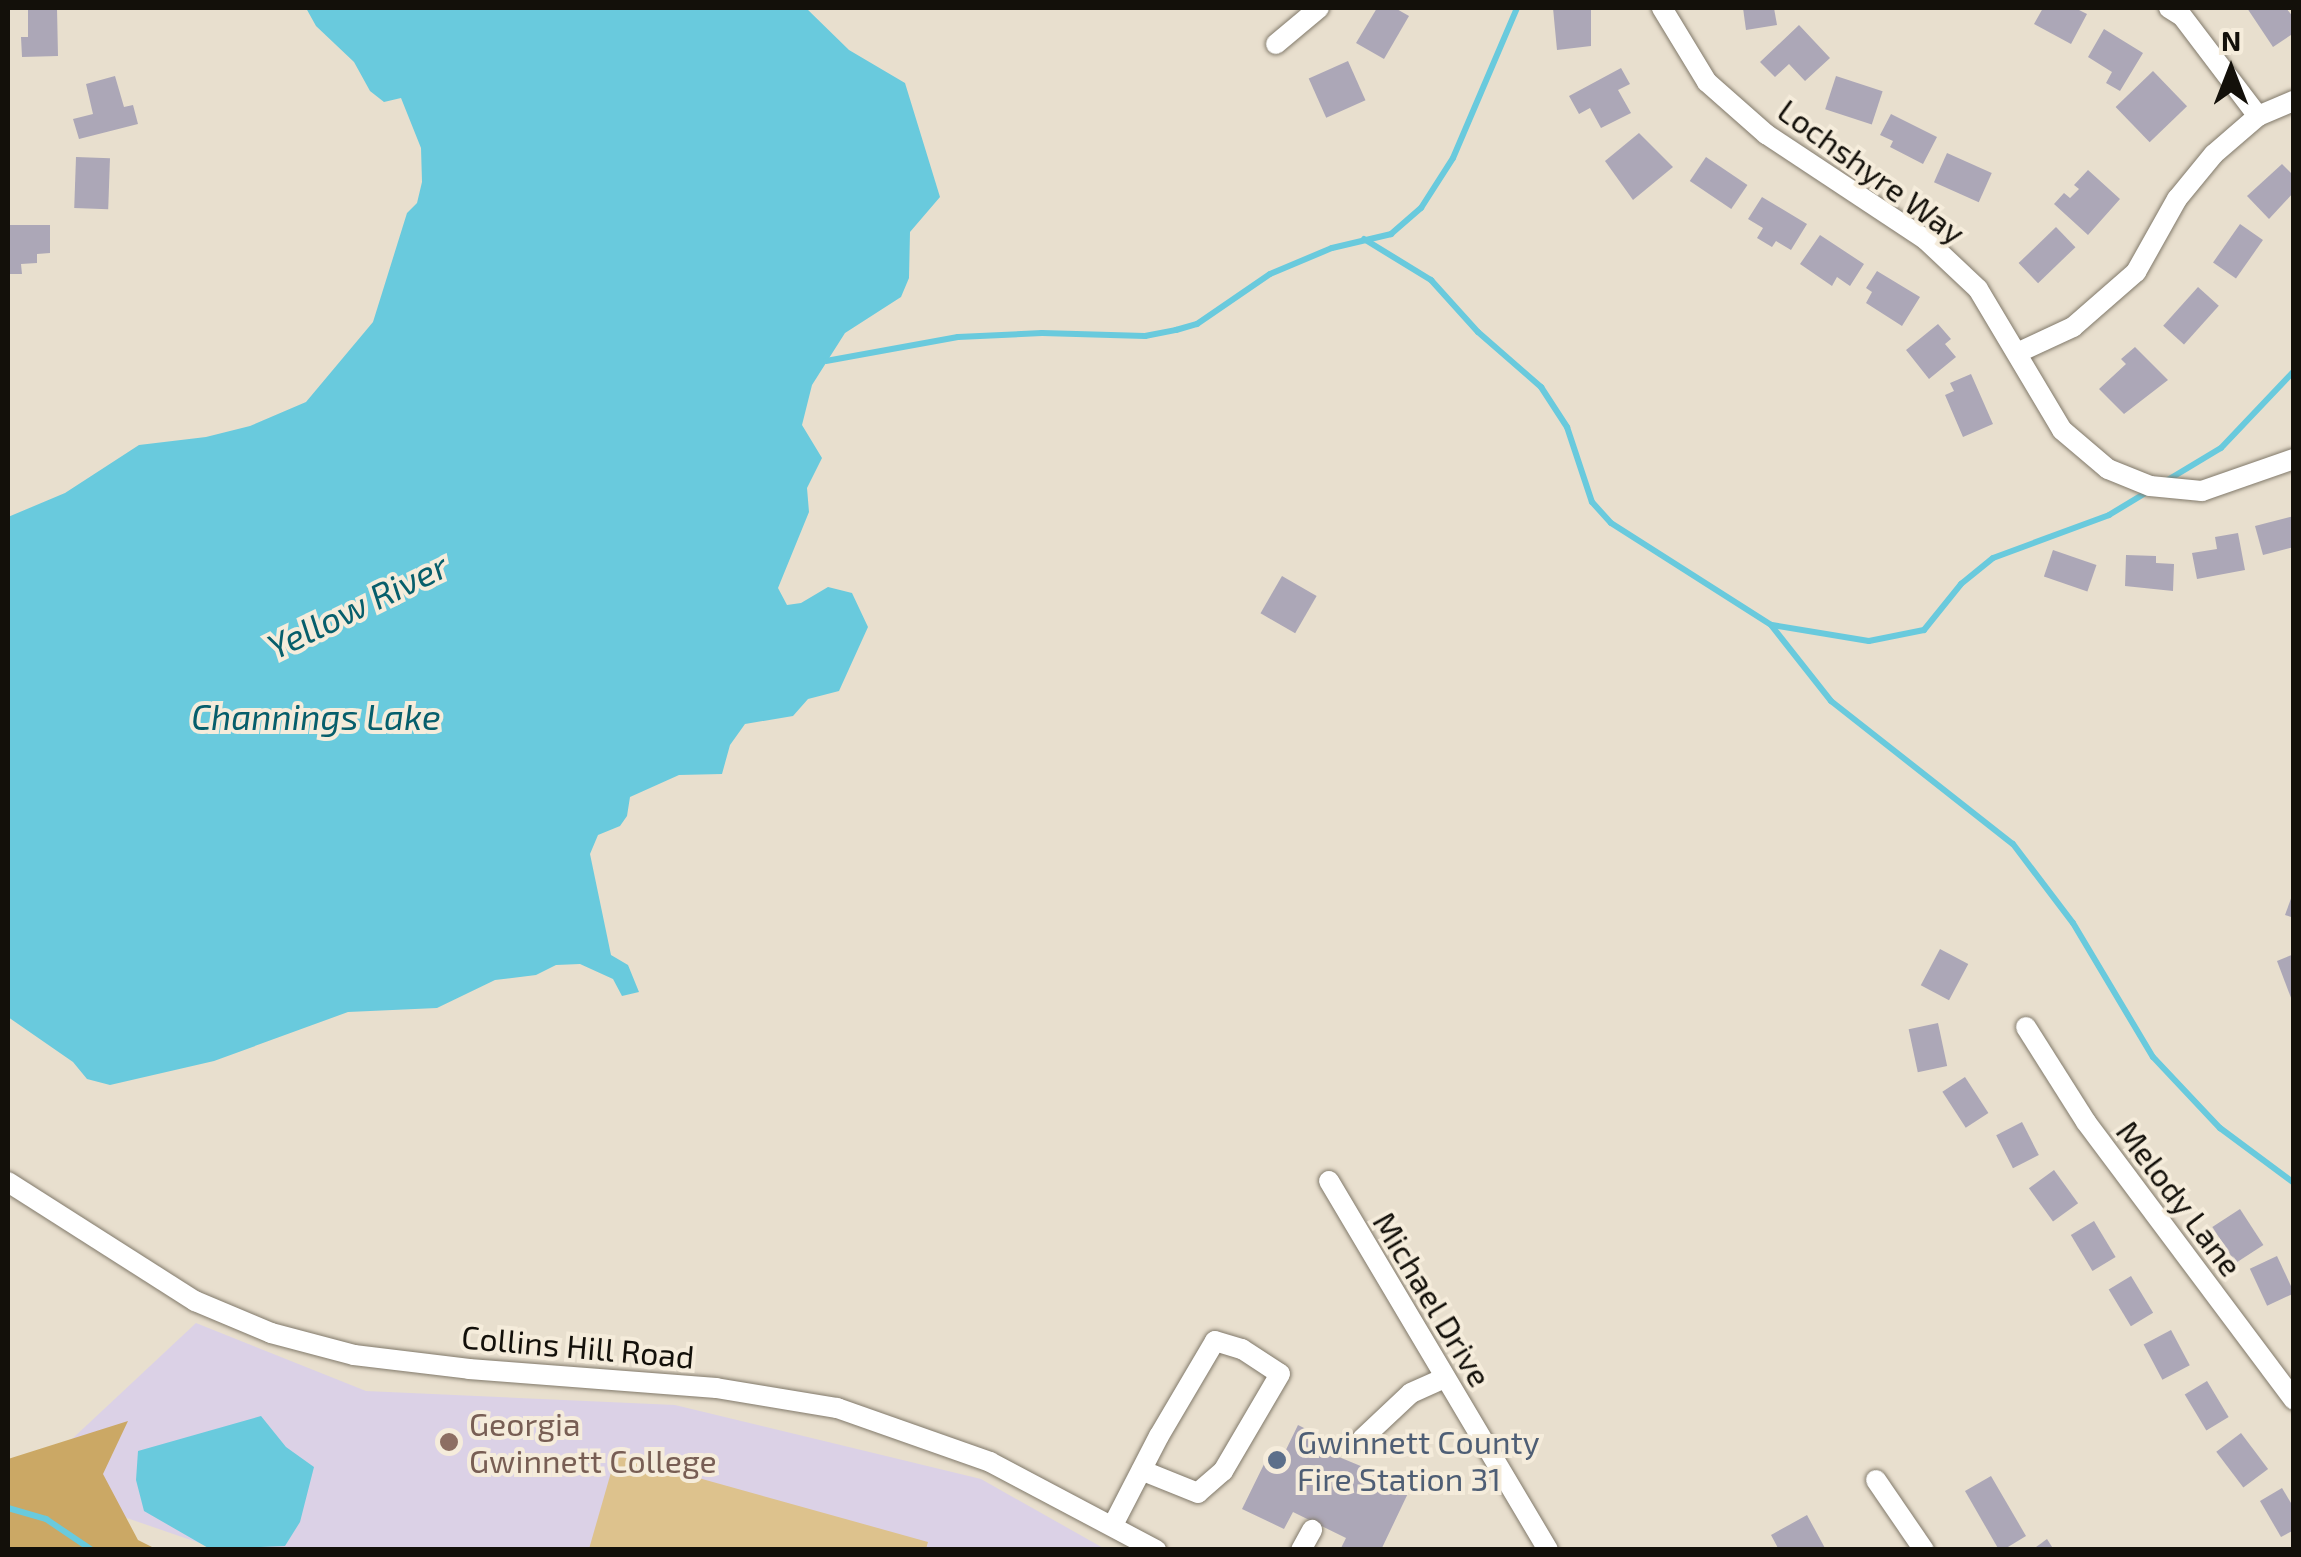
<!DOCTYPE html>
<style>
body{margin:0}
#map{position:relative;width:2301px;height:1557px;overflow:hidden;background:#e8dfce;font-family:"Exo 2",sans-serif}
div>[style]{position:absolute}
.education>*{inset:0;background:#dbd1e6}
.green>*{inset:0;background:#ddc28d}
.forest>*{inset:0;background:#cba865}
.water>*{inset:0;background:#69cadd}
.stream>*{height:6px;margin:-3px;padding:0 3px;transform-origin:3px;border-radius:3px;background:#69cadd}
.building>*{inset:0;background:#aca7b7;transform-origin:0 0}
.roads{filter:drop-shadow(0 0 2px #81796a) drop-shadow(0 0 2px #81796a)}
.minor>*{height:20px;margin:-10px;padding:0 10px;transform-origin:10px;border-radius:10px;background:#fff}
.dots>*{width:28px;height:28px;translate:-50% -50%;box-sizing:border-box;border:5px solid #f5ecdb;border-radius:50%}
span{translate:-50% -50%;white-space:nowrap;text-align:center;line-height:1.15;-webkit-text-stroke:8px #f5ecdb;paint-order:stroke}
.street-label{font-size:32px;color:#13100a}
.education-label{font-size:32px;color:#785e54}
.left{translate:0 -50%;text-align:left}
.service-label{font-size:32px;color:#4e5e75}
.water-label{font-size:35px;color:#065e6b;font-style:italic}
.frame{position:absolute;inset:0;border:10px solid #13100a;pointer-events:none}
.north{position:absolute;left:2181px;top:20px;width:100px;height:100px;-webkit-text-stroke:8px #f5ecdb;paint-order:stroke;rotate:0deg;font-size:28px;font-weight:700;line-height:40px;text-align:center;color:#13100a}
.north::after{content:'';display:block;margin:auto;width:35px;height:45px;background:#13100a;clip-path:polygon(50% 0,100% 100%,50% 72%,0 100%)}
</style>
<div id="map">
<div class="education">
<div style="clip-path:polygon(196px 1323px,366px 1391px,675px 1405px,981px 1479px,1105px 1549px,217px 1549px,25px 1483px)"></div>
</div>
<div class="green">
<div style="clip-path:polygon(616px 1455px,928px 1542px,926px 1549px,589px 1549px)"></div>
</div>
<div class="forest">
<div style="clip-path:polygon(128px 1421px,103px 1474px,138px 1540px,156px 1549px,8px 1549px,8px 1459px)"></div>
</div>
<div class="water">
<div style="clip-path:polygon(306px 8px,806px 8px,849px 50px,905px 83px,940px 197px,910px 232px,909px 278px,901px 297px,845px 333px,812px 385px,802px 425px,822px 458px,807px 488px,809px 512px,778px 588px,787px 605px,801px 603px,828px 587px,852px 593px,868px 627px,839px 691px,808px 699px,793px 716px,745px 724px,730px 745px,722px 774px,679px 775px,630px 797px,627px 816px,620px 826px,598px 835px,590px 854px,611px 955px,628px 965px,639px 992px,622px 996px,613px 979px,580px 964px,556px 965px,536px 975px,495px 980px,437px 1008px,348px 1012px,214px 1061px,110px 1085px,87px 1079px,73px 1062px,8px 1017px,8px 517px,65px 493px,139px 445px,206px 437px,250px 426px,306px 402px,373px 322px,407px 213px,417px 203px,422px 182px,421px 148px,401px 98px,384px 102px,370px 91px,354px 62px,316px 26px)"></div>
<div style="clip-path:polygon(261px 1416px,286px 1447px,314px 1467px,300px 1522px,285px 1546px,210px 1549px,144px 1511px,136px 1480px,138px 1451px)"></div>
</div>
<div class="stream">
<div style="left:1364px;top:239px;width:79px;rotate:31.5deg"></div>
<div style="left:1431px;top:280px;width:70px;rotate:47.9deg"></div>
<div style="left:1478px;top:332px;width:84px;rotate:41.1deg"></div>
<div style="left:1541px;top:387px;width:48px;rotate:57deg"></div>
<div style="left:1567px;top:427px;width:79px;rotate:71.6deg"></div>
<div style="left:1592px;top:502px;width:28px;rotate:48deg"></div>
<div style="left:1611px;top:523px;width:190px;rotate:32.5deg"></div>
<div style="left:1771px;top:625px;width:97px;rotate:51.7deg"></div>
<div style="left:1831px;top:701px;width:231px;rotate:38.2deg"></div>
<div style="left:2013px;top:844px;width:99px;rotate:52.8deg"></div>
<div style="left:2073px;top:923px;width:156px;rotate:59.2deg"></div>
<div style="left:2153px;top:1057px;width:98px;rotate:46.7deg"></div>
<div style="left:2220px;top:1128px;width:92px;rotate:36.6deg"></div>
<div style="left:826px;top:361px;width:134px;rotate:-10.3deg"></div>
<div style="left:958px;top:337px;width:84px;rotate:-2.7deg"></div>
<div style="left:1042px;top:333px;width:103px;rotate:1.7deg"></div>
<div style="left:1145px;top:336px;width:32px;rotate:-11deg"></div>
<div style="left:1176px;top:330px;width:22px;rotate:-16deg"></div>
<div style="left:1197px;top:324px;width:88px;rotate:-34.4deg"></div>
<div style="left:1270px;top:274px;width:67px;rotate:-22.8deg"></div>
<div style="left:1332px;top:248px;width:61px;rotate:-13.3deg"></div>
<div style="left:1391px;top:234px;width:40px;rotate:-41deg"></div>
<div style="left:1421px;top:208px;width:59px;rotate:-57.4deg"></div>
<div style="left:1453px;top:158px;width:163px;rotate:-66.9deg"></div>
<div style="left:2166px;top:481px;width:64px;rotate:-31deg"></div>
<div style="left:2221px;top:448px;width:106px;rotate:-46.5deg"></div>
<div style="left:1772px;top:625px;width:98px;rotate:9.4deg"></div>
<div style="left:1869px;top:641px;width:56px;rotate:-11.3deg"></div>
<div style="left:1924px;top:630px;width:59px;rotate:-51.2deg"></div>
<div style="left:1961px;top:584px;width:41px;rotate:-39.1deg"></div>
<div style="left:1993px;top:558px;width:124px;rotate:-20.3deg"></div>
<div style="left:2109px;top:515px;width:44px;rotate:-31.2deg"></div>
<div style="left:8px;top:1508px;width:40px;rotate:16deg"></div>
<div style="left:46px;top:1519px;width:55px;rotate:34deg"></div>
</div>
<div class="building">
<div style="clip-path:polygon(28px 8px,57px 8px,58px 56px,22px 57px,21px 37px,28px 37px)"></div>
<div style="clip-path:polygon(1377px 8px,1395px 8px,1409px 16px,1384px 59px,1356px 43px)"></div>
<div style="clip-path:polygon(1553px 8px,1591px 8px,1591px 46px,1557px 50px)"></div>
<div style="clip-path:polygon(1743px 8px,1774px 8px,1777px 25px,1746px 30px)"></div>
<div style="clip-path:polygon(2043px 8px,2075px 8px,2087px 14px,2071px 44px,2034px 24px)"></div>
<div style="clip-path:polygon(2247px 8px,2286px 8px,2294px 18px,2294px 33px,2273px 47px)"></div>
<div style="clip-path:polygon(1799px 25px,1830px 58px,1805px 81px,1789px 64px,1775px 77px,1760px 62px)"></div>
<div style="clip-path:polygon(2104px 29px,2143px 53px,2120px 91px,2106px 83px,2112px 72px,2088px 57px)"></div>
<div style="left:1348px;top:61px;width:43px;height:43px;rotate:66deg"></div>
<div style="clip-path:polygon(1621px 68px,1630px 84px,1618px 90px,1631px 113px,1601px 128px,1590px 108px,1579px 114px,1569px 96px)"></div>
<div style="left:2153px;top:71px;width:49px;height:52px;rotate:46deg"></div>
<div style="clip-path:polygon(115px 76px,124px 107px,133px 105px,138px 124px,79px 139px,73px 119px,93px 114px,86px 84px)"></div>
<div style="left:1836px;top:76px;width:49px;height:35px;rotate:18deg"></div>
<div style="clip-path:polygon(1891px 114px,1937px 137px,1923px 164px,1890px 147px,1893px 141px,1880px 135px)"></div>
<div style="clip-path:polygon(1639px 133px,1673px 167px,1633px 200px,1605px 161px)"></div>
<div style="left:1947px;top:153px;width:49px;height:32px;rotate:24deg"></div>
<div style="left:76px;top:157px;width:34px;height:51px;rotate:2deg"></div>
<div style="left:1706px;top:157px;width:50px;height:29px;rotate:34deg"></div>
<div style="clip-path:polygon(2282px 164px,2294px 176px,2294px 192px,2269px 219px,2247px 196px)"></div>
<div style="clip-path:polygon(2088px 170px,2120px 199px,2088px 235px,2054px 204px,2064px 193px,2070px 198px,2079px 189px,2074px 185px)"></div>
<div style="clip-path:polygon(1762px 197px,1807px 224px,1791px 250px,1776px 241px,1772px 247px,1757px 238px,1763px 228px,1748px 219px)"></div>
<div style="left:2240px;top:224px;width:28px;height:47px;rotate:35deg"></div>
<div style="clip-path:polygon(8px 225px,50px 225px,50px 253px,37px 254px,37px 263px,21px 264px,22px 274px,8px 274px)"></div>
<div style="left:2056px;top:227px;width:28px;height:52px;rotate:46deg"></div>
<div style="clip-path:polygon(1820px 235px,1864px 264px,1850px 286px,1837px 277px,1832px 286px,1800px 264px)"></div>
<div style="clip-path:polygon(1877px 271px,1920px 297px,1902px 326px,1866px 303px,1872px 292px,1866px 288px)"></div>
<div style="left:2198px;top:287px;width:28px;height:52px;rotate:42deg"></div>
<div style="clip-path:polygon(1938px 324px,1951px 339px,1945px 344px,1956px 357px,1929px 379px,1906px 350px)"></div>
<div style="clip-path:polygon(2135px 347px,2168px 380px,2124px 414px,2099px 389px,2126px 364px,2121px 359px)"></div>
<div style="clip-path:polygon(1971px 374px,1993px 424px,1963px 437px,1945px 395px,1954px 391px,1950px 383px)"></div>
<div style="clip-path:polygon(2294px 516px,2294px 547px,2263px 555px,2255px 526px)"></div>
<div style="clip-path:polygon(2238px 533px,2245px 570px,2197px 579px,2192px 553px,2217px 549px,2215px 537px)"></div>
<div style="left:2053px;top:550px;width:46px;height:28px;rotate:19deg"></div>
<div style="clip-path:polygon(2126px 555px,2156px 556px,2156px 563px,2174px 564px,2173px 591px,2125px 586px)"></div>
<div style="left:1282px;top:576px;width:40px;height:43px;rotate:30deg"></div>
<div style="clip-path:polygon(2293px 893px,2294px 894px,2294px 918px,2285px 915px)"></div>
<div style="left:1940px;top:949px;width:32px;height:41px;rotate:28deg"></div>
<div style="clip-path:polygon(2294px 954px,2294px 1003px,2293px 1003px,2277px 961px)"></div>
<div style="left:1938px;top:1023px;width:44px;height:30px;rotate:78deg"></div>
<div style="left:1965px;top:1077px;width:43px;height:27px;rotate:57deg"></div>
<div style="left:2022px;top:1122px;width:37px;height:29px;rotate:63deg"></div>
<div style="left:2054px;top:1170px;width:41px;height:31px;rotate:54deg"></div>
<div style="left:2240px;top:1209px;width:43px;height:33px;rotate:57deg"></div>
<div style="left:2094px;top:1221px;width:42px;height:27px;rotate:59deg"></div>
<div style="left:2277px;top:1256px;width:41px;height:30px;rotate:65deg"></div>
<div style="left:2131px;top:1276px;width:43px;height:26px;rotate:59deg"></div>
<div style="left:2171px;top:1330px;width:40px;height:31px;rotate:62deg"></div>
<div style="left:2207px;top:1381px;width:42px;height:26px;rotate:59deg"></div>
<div style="clip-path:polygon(1298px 1425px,1332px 1442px,1327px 1452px,1411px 1487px,1381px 1550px,1340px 1550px,1346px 1538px,1293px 1512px,1284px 1529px,1242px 1509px,1270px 1452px,1282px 1458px)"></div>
<div style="left:2241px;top:1433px;width:45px;height:31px;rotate:53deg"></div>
<div style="clip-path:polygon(1991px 1476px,2026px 1536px,2003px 1550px,1999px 1550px,1965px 1491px)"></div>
<div style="clip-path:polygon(2282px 1488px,2294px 1508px,2294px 1530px,2281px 1537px,2260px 1501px)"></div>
<div style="clip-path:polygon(1807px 1515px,1826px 1550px,1779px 1550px,1771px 1535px)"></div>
<div style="clip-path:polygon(2047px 1539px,2054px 1550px,2032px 1550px)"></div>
</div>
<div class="roads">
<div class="minor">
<div style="left:1662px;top:8px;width:87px;rotate:58.7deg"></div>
<div style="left:1707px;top:82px;width:79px;rotate:41.4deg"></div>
<div style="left:1766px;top:134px;width:192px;rotate:33.5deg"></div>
<div style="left:1926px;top:240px;width:71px;rotate:43.3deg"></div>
<div style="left:1978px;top:289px;width:164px;rotate:59.2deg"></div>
<div style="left:2062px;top:430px;width:60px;rotate:40.3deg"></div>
<div style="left:2108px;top:469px;width:45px;rotate:22deg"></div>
<div style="left:2150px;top:486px;width:52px;rotate:5.5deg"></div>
<div style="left:2202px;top:491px;width:97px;rotate:-19.2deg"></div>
<div style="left:2169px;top:8px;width:15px;rotate:32deg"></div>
<div style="left:2182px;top:16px;width:126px;rotate:52.8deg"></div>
<div style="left:1276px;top:44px;width:56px;rotate:-39.9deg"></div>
<div style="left:2017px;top:353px;width:62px;rotate:-24.9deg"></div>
<div style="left:2073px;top:327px;width:84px;rotate:-41.1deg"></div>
<div style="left:2136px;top:272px;width:84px;rotate:-60.7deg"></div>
<div style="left:2177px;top:199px;width:58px;rotate:-50.6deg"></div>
<div style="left:2214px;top:154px;width:58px;rotate:-40.8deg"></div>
<div style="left:2258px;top:116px;width:39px;rotate:-23deg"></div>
<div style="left:2026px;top:1027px;width:112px;rotate:57.7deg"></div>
<div style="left:2086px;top:1122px;width:347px;rotate:53.2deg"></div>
<div style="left:1329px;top:1181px;width:429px;rotate:59.3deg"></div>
<div style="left:8px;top:1182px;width:222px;rotate:32.5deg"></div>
<div style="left:195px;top:1301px;width:82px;rotate:22.8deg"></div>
<div style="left:271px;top:1333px;width:86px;rotate:14.8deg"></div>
<div style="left:354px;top:1355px;width:116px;rotate:6.9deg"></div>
<div style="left:469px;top:1369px;width:248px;rotate:4.4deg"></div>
<div style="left:716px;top:1388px;width:123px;rotate:9.4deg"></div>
<div style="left:837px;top:1408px;width:162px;rotate:19.4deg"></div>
<div style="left:990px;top:1462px;width:188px;rotate:27.9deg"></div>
<div style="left:1362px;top:1439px;width:67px;rotate:-43.2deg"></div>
<div style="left:1411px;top:1393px;width:37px;rotate:-24deg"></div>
<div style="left:1876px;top:1480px;width:85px;rotate:55.6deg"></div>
<div style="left:1113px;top:1525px;width:100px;rotate:-62.7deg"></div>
<div style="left:1159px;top:1436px;width:110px;rotate:-59.5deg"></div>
<div style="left:1215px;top:1341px;width:28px;rotate:17deg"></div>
<div style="left:1242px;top:1349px;width:45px;rotate:33.3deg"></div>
<div style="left:1280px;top:1374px;width:113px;rotate:120.4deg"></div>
<div style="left:1223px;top:1471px;width:33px;rotate:139deg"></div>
<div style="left:1198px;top:1493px;width:61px;rotate:-158deg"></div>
<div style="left:1301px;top:1550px;width:23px;rotate:-61deg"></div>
</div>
</div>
<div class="dots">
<div style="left:449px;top:1442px;background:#8d6e63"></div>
<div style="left:1277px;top:1460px;background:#5c6f8a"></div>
</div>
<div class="street-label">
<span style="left:1872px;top:171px;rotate:36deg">Lochshyre Way</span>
<span style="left:2180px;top:1198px;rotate:53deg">Melody Lane</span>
<span style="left:1433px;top:1299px;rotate:59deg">Michael Drive</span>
<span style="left:578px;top:1346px;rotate:5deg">Collins Hill Road</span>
</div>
<div class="education-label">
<span class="left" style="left:469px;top:1442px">Georgia<br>Gwinnett College</span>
</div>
<div class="service-label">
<span class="left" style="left:1297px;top:1460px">Gwinnett County<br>Fire Station 31</span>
</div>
<div class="water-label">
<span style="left:357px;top:605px;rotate:-26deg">Yellow River</span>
<span style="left:316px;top:716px">Channings Lake</span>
</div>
<div class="frame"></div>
<div class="north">N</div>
</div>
